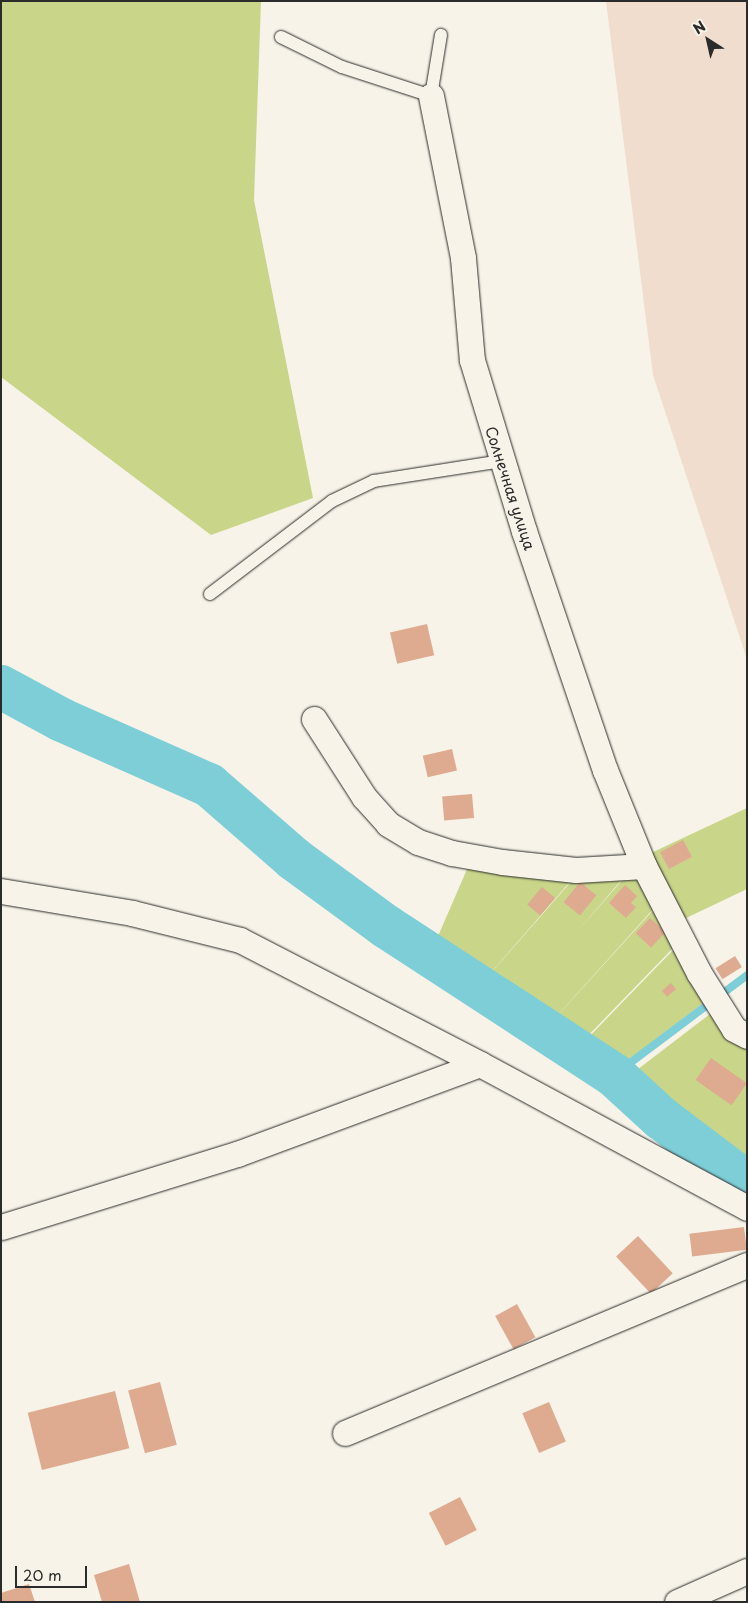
<!DOCTYPE html>
<meta charset="utf-8">
<style>
body{margin:0}
#map{position:relative;width:748px;height:1603px;overflow:hidden;background:#f7f3e8;font-family:"Playpen Sans",sans-serif}
div>[style]{position:absolute}
.built>*{inset:0;background:#f0ddce}
.green>*{inset:0;background:#c9d589}
.stream>*{height:8px;margin:-4px;padding:0 4px;transform-origin:4px;border-radius:4px;background:#7eced8}
.river>*{height:44px;margin:-22px;padding:0 22px;transform-origin:22px;border-radius:22px;background:#7eced8}
.building>*{inset:0;background:#deab91;transform-origin:0 0}
.roads{filter:drop-shadow(0 0 1px #2b2b2b) drop-shadow(0 0 1px #2b2b2b)}
.lane>*{height:12px;margin:-6px;padding:0 6px;transform-origin:6px;border-radius:6px;background:#f7f3e8}
.street>*{height:25px;margin:-12.5px;padding:0 12.5px;transform-origin:12.5px;border-radius:12.5px;background:#f7f3e8}
span{translate:-50% -50%;white-space:nowrap;text-align:center;line-height:1.15;-webkit-text-stroke:4.5px #f7f3e8;paint-order:stroke}
.street-label{font-size:15px;color:#2b2b2b}
.frame{position:absolute;inset:0;border:2px solid #2b2b2b;pointer-events:none}
.north{position:absolute;left:683px;top:15px;width:50px;height:50px;-webkit-text-stroke:4px #f7f3e8;paint-order:stroke;rotate:325deg;font-size:14px;font-weight:700;line-height:20px;text-align:center;color:#2b2b2b}
.north::after{content:'';display:block;margin:auto;width:18px;height:22px;background:#2b2b2b;clip-path:polygon(50% 0,100% 100%,50% 72%,0 100%)}
.scale{position:absolute;left:15px;top:1566px;width:72px;height:22px;box-sizing:border-box;border:2px solid #2b2b2b;border-top:0;padding-left:6px;font-size:15px;line-height:18px;white-space:nowrap;color:#2b2b2b;-webkit-text-stroke:4px #f7f3e8;paint-order:stroke}
</style>
<div id="map">
<div class="built">
<div style="clip-path:polygon(606px 1px,747px 1px,747px 659px,653px 375px)"></div>
</div>
<div class="green">
<div style="clip-path:polygon(1px 1px,261px 1px,254px 200px,313px 498px,211px 535px,1px 377px)"></div>
<div style="clip-path:polygon(747px 808px,747px 889px,682px 920px,651px 853px)"></div>
<div style="clip-path:polygon(468px 867px,575px 876px,482px 983px,432px 950px)"></div>
<div style="clip-path:polygon(576px 876px,624px 877px,576px 933px,625px 877px,639px 876px,655px 907px,548px 1026px,482px 983px)"></div>
<div style="clip-path:polygon(656px 907px,675px 946px,579px 1045px,548px 1026px)"></div>
<div style="clip-path:polygon(676px 947px,706px 1001px,615px 1070px,581px 1045px)"></div>
<div style="clip-path:polygon(710px 1014px,747px 1048px,747px 1172px,629px 1076px)"></div>
</div>
<div class="stream">
<div style="left:614px;top:1075px;width:166px;rotate:-36.9deg"></div>
</div>
<div class="river">
<div style="left:1px;top:687px;width:69px;rotate:28.4deg"></div>
<div style="left:62px;top:720px;width:161px;rotate:23.9deg"></div>
<div style="left:209px;top:785px;width:113px;rotate:41deg"></div>
<div style="left:294px;top:859px;width:115px;rotate:36.2deg"></div>
<div style="left:387px;top:927px;width:271px;rotate:33.1deg"></div>
<div style="left:614px;top:1075px;width:64px;rotate:42.5deg"></div>
<div style="left:661px;top:1118px;width:108px;rotate:37.1deg"></div>
</div>
<div class="building">
<div style="left:427px;top:624px;width:32px;height:38px;rotate:77deg"></div>
<div style="left:452px;top:749px;width:22px;height:30px;rotate:77deg"></div>
<div style="left:472px;top:794px;width:24px;height:30px;rotate:85deg"></div>
<div style="left:683px;top:840px;width:19px;height:26px;rotate:62deg"></div>
<div style="left:580px;top:882px;width:21px;height:26px;rotate:39deg"></div>
<div style="clip-path:polygon(625px 885px,637px 896px,631px 903px,636px 907px,626px 918px,609px 903px)"></div>
<div style="left:542px;top:887px;width:17px;height:23px;rotate:40deg"></div>
<div style="left:650px;top:918px;width:21px;height:21px;rotate:43deg"></div>
<div style="left:735px;top:956px;width:13px;height:23px;rotate:58deg"></div>
<div style="left:671px;top:983px;width:8px;height:12px;rotate:50deg"></div>
<div style="left:711px;top:1058px;width:44px;height:27px;rotate:35deg"></div>
<div style="left:744px;top:1227px;width:23px;height:55px;rotate:83deg"></div>
<div style="left:638px;top:1236px;width:51px;height:30px;rotate:47deg"></div>
<div style="left:517px;top:1304px;width:38px;height:25px;rotate:61deg"></div>
<div style="left:160px;top:1382px;width:65px;height:33px;rotate:75deg"></div>
<div style="left:115px;top:1391px;width:59px;height:90px;rotate:76deg"></div>
<div style="left:549px;top:1402px;width:43px;height:29px;rotate:67deg"></div>
<div style="left:460px;top:1497px;width:37px;height:35px;rotate:63deg"></div>
<div style="clip-path:polygon(129px 1564px,140px 1602px,102px 1602px,94px 1575px)"></div>
<div style="clip-path:polygon(29px 1584px,35px 1602px,1px 1602px,1px 1593px)"></div>
</div>
<div class="roads">
<div class="lane">
<div style="left:281px;top:37px;width:68px;rotate:26.2deg"></div>
<div style="left:342px;top:67px;width:94px;rotate:18deg"></div>
<div style="left:431px;top:96px;width:62px;rotate:-80.7deg"></div>
<div style="left:210px;top:594px;width:153px;rotate:-37.3deg"></div>
<div style="left:332px;top:501px;width:47px;rotate:-25.5deg"></div>
<div style="left:374px;top:481px;width:130px;rotate:-8.9deg"></div>
</div>
<div class="street">
<div style="left:431px;top:96px;width:165px;rotate:78.8deg"></div>
<div style="left:463px;top:258px;width:102px;rotate:85deg"></div>
<div style="left:472px;top:360px;width:179px;rotate:73.1deg"></div>
<div style="left:524px;top:531px;width:252px;rotate:71.3deg"></div>
<div style="left:605px;top:770px;width:104px;rotate:67.9deg"></div>
<div style="left:644px;top:866px;width:120px;rotate:62.8deg"></div>
<div style="left:699px;top:973px;width:66px;rotate:58deg"></div>
<div style="left:734px;top:1029px;width:15px;rotate:28deg"></div>
<div style="left:314px;top:719px;width:93px;rotate:57.3deg"></div>
<div style="left:364px;top:797px;width:36px;rotate:48deg"></div>
<div style="left:388px;top:824px;width:35px;rotate:31deg"></div>
<div style="left:418px;top:842px;width:36px;rotate:18deg"></div>
<div style="left:452px;top:853px;width:51px;rotate:10.2deg"></div>
<div style="left:502px;top:862px;width:74px;rotate:6.2deg"></div>
<div style="left:576px;top:870px;width:68px;rotate:-3.4deg"></div>
<div style="left:1px;top:891px;width:133px;rotate:9.5deg"></div>
<div style="left:132px;top:913px;width:111px;rotate:14deg"></div>
<div style="left:240px;top:940px;width:270px;rotate:27.3deg"></div>
<div style="left:1px;top:1227px;width:247px;rotate:-17.2deg"></div>
<div style="left:237px;top:1154px;width:259px;rotate:-20.3deg"></div>
<div style="left:480px;top:1064px;width:303px;rotate:28.3deg"></div>
<div style="left:345px;top:1433px;width:436px;rotate:-22.7deg"></div>
<div style="left:677px;top:1602px;width:77px;rotate:-23.9deg"></div>
</div>
</div>
<div class="street-label">
<span style="left:511px;top:488px;rotate:72deg">Солнечная улица</span>
</div>
<div class="frame"></div>
<div class="north">N</div>
<div class="scale">20 m</div>
</div>
